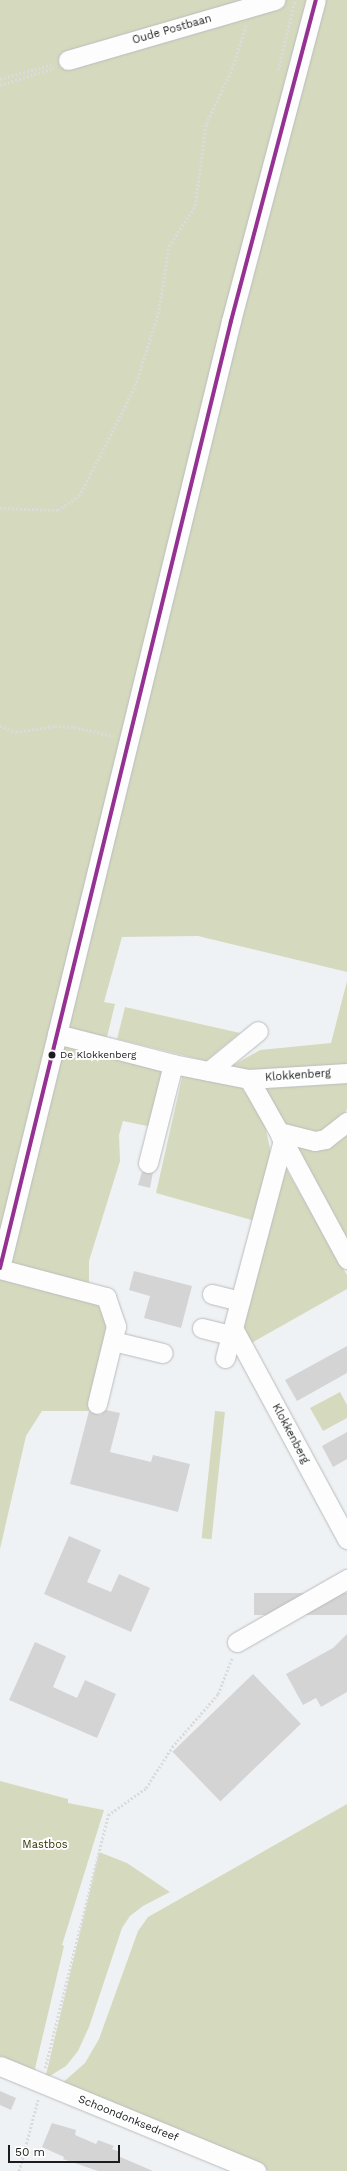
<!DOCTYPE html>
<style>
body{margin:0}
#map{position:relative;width:347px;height:2171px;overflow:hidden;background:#eff2f4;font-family:"Work Sans",sans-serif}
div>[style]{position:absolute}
.green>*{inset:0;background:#d5dabe;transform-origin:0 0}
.building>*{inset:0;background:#d4d4d5;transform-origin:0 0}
.path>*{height:2.5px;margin-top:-1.25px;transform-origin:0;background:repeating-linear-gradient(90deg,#dbdbdb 0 2px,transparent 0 4px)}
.roads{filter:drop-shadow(0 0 1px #b9bcbd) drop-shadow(0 0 1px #b9bcbd)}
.minor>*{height:19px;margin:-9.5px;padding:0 9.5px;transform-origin:9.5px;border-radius:9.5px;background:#fdfdfd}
.bus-1>*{height:4px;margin:-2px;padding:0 2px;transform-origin:2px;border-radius:2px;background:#953192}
.dots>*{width:11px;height:11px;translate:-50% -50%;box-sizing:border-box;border:2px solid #fff;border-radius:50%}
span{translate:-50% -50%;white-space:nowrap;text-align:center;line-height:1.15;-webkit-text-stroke:4px #fff;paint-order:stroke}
.bus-label{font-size:10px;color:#1a1c1d}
.left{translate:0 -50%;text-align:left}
.street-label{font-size:11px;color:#1a1c1d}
.park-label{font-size:11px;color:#323501}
.scale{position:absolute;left:8px;top:2145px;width:112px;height:18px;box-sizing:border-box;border:2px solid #1a1c1d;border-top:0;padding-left:5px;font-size:12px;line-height:14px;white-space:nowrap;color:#1a1c1d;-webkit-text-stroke:3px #fff;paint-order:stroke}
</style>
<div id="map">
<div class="green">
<div style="clip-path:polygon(0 0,347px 0,347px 972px,198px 936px,122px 937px,104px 1002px,115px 1004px,107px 1037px,95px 1034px,168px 1069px,152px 1127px,123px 1121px,119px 1135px,120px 1161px,89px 1261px,89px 1299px,99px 1302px,107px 1324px,89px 1411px,42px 1411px,26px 1436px,0 1549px)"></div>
<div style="clip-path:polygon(347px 981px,347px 1064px,253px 1070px,230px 1067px,260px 1050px,331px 1043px)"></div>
<div style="clip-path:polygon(125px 1007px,240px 1033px,206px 1061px,117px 1039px)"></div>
<div style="clip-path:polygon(183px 1073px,241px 1087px,263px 1116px,271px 1153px,255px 1221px,156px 1193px)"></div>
<div style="clip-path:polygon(347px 1083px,347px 1109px,342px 1118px,316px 1135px,279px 1125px,259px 1089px)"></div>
<div style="clip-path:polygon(347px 1127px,347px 1248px,287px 1140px)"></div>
<div style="clip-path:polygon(284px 1165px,347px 1275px,347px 1289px,248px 1345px,240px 1329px)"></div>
<div style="clip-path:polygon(340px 1392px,347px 1405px,347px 1418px,323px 1431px,310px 1408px)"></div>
<div style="left:215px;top:1411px;width:10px;height:128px;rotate:6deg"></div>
<div style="clip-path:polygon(0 1781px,68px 1799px,68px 1803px,104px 1810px,62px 1945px,64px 1946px,34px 2073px,0 2062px)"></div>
<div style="clip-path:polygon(347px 1804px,347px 2171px,269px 2171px,60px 2085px,85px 2063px,99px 2039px,138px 1931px,148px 1917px)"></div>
<div style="clip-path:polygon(99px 1852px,127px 1863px,170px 1892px,143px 1906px,130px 1916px,122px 1928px,89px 2027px,78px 2051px,66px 2066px,45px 2079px)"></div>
</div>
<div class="building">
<div style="clip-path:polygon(142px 1172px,153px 1172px,150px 1188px,138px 1185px)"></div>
<div style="clip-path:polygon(134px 1271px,192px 1286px,181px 1328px,144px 1318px,150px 1296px,129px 1290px)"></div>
<div style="clip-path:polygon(347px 1346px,347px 1373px,297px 1401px,285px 1380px)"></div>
<div style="clip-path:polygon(106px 1410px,120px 1413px,110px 1452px,151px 1462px,153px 1455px,190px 1464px,178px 1512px,70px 1484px,89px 1411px,100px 1415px)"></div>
<div style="clip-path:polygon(347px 1432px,347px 1459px,333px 1467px,322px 1446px)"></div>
<div style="clip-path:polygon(69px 1536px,101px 1550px,87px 1582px,111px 1592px,119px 1574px,150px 1588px,131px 1632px,44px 1594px)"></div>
<div style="left:347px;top:1593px;width:22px;height:93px;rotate:90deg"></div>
<div style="clip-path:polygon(347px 1634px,347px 1692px,321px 1707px,316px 1698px,303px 1705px,286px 1674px,333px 1648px)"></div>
<div style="clip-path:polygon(35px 1642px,66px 1656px,53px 1687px,77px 1698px,85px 1680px,116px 1694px,97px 1738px,9px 1700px)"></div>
<div style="left:253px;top:1674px;width:69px;height:112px;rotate:46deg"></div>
<div style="clip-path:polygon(0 2091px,16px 2098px,11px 2110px,0 2105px)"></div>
<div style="clip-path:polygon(52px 2123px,76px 2130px,75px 2135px,96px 2144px,98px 2140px,114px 2146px,112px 2149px,120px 2152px,118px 2156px,153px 2171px,98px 2171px,63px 2159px,64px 2157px,42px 2147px)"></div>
</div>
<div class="path">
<div style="left:278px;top:70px;width:72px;rotate:-76.3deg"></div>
<div style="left:0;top:79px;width:55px;rotate:-15.8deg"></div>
<div style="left:0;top:85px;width:57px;rotate:-17.5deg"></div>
<div style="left:0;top:508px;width:58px;rotate:2deg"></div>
<div style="left:58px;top:510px;width:25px;rotate:-34deg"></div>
<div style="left:79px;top:496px;width:72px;rotate:-62.7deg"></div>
<div style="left:112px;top:432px;width:51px;rotate:-63.4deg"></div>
<div style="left:135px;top:386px;width:76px;rotate:-72.3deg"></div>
<div style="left:158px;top:314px;width:69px;rotate:-80.8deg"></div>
<div style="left:169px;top:246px;width:48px;rotate:-57deg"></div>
<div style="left:195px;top:206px;width:83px;rotate:-82.4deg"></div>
<div style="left:206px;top:124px;width:61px;rotate:-64.7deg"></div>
<div style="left:232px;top:69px;width:46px;rotate:-72.3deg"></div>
<div style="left:0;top:726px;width:17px;rotate:21deg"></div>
<div style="left:16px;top:732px;width:39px;rotate:-9deg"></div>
<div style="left:55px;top:726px;width:19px;rotate:3deg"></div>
<div style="left:74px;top:727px;width:41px;rotate:12.7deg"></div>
<div style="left:45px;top:2068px;width:261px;rotate:-76deg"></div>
<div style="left:108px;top:1815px;width:47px;rotate:-35.4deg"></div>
<div style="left:146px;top:1788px;width:49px;rotate:-57.6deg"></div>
<div style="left:172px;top:1747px;width:70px;rotate:-49deg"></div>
<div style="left:218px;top:1694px;width:39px;rotate:-69deg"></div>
<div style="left:19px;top:2171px;width:74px;rotate:-75.2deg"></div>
</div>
<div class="roads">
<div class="minor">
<div style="left:68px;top:60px;width:216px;rotate:-16.2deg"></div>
<div style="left:57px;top:1034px;width:120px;rotate:14.5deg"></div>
<div style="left:173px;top:1064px;width:77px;rotate:11.2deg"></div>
<div style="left:249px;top:1079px;width:98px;rotate:-3.5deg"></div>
<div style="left:209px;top:1071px;width:63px;rotate:-39.2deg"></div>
<div style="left:249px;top:1079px;width:61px;rotate:60.5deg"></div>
<div style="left:279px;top:1132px;width:37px;rotate:14deg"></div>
<div style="left:315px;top:1141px;width:10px;rotate:-11deg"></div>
<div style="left:325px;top:1139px;width:28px;rotate:-38deg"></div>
<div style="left:280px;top:1135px;width:141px;rotate:61.6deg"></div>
<div style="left:148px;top:1163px;width:102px;rotate:-75.8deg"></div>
<div style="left:0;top:1268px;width:975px;rotate:-76.29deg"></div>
<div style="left:231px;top:321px;width:332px;rotate:-75.2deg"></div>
<div style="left:0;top:1269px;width:110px;rotate:14.8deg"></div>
<div style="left:106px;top:1297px;width:31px;rotate:71deg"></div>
<div style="left:116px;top:1326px;width:80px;rotate:103.7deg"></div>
<div style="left:212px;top:1294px;width:29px;rotate:14deg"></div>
<div style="left:202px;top:1328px;width:30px;rotate:14deg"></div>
<div style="left:233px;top:1328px;width:240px;rotate:61.6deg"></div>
<div style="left:113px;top:1341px;width:51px;rotate:13.5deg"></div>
<div style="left:225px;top:1358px;width:226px;rotate:-75.1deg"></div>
<div style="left:237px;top:1642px;width:127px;rotate:-29.8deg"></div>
<div style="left:0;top:2066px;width:277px;rotate:22.3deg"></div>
</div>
</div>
<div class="bus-1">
<div style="left:0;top:1268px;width:975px;rotate:-76.29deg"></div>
<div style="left:231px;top:321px;width:332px;rotate:-75.2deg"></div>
</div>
<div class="dots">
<div style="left:52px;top:1055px;background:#1a1c1d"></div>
</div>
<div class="bus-label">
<span class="left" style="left:60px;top:1055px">De Klokkenberg</span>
</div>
<div class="street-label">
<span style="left:172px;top:30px;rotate:-16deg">Oude Postbaan</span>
<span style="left:298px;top:1076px;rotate:-4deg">Klokkenberg</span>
<span style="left:290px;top:1434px;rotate:62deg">Klokkenberg</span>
<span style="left:128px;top:2119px;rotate:22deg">Schoondonksedreef</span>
</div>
<div class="park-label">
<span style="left:45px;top:1845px">Mastbos</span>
</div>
<div class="scale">50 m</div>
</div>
